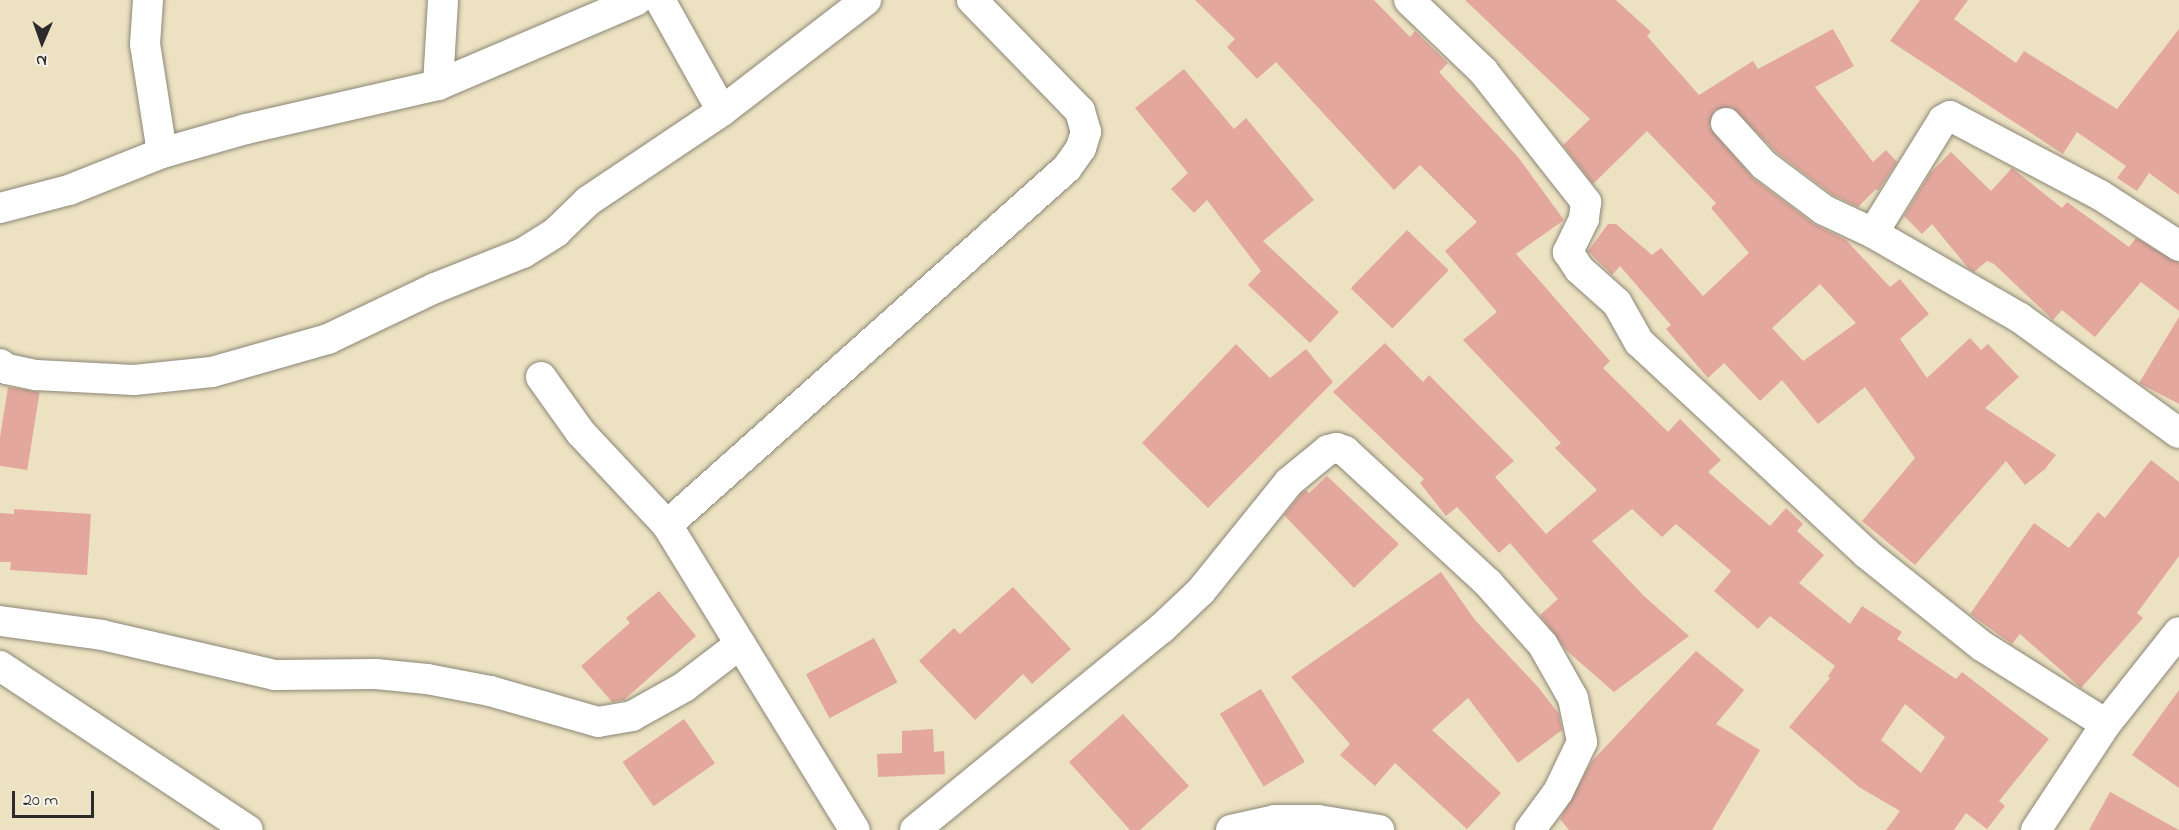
<!DOCTYPE html>
<style>
body{margin:0}
#map{position:relative;width:2179px;height:830px;overflow:hidden;background:#ece2c2;font-family:"Indie Flower",sans-serif}
div>[style]{position:absolute}
.building>*{inset:0;background:#e3a79e;transform-origin:0 0}
.roads{filter:drop-shadow(0 0 2px #8c8676) drop-shadow(0 0 2px #8c8676)}
.minor>*{height:30px;margin:-15px;padding:0 15px;transform-origin:15px;border-radius:15px;background:#fff}
span{translate:-50% -50%;white-space:nowrap;text-align:center;line-height:1.15;-webkit-text-stroke:6px #f7f3e8;paint-order:stroke}
.north{position:absolute;left:12px;top:12px;width:60px;height:60px;-webkit-text-stroke:4px #f7f3e8;paint-order:stroke;rotate:182deg;font-size:16px;font-weight:700;line-height:24px;text-align:center;color:#2b2b2b}
.north::after{content:'';display:block;margin:auto;width:21px;height:27px;background:#2b2b2b;clip-path:polygon(50% 0,100% 100%,50% 72%,0 100%)}
.scale{position:absolute;left:12px;top:791px;width:82px;height:27px;box-sizing:border-box;border:3px solid #2b2b2b;border-top:0;padding-left:8px;font-size:18px;line-height:21px;white-space:nowrap;color:#2b2b2b;-webkit-text-stroke:4px #f7f3e8;paint-order:stroke}
</style>
<div id="map">
<div class="building">
<div style="clip-path:polygon(evenodd,1195px 0,1374px 0,1410px 37px,1415px 31px,1448px 63px,1439px 72px,1518px 157px,1564px 220px,1516px 254px,1610px 361px,1603px 368px,1668px 432px,1680px 419px,1721px 460px,1708px 472px,1770px 526px,1786px 508px,1803px 524px,1797px 531px,1824px 555px,1799px 583px,1850px 624px,1862px 606px,1902px 632px,1897px 639px,1956px 679px,1962px 672px,2049px 739px,1999px 801px,2005px 806px,1987px 829px,1966px 813px,1954px 830px,1886px 830px,1900px 811px,1859px 787px,1789px 727px,1830px 678px,1828px 676px,1835px 666px,1770px 616px,1758px 629px,1714px 591px,1731px 571px,1676px 524px,1662px 537px,1632px 509px,1592px 541px,1644px 596px,1689px 636px,1614px 692px,1567px 651px,1540px 615px,1558px 599px,1510px 543px,1499px 553px,1457px 507px,1446px 516px,1420px 483px,1424px 479px,1333px 392px,1385px 343px,1423px 382px,1429px 375px,1514px 461px,1495px 477px,1546px 534px,1597px 490px,1555px 448px,1561px 443px,1463px 340px,1497px 312px,1445px 251px,1477px 222px,1420px 165px,1394px 190px,1276px 62px,1257px 79px,1227px 47px,1235px 39px,1195px 0,1905px 704px,1945px 737px,1921px 773px,1881px 740px,1905px 704px)"></div>
<div style="clip-path:polygon(evenodd,1465px 0,1616px 0,1651px 32px,1647px 36px,1699px 95px,1753px 61px,1758px 69px,1833px 29px,1854px 66px,1815px 87px,1873px 162px,1886px 150px,1897px 162px,1878px 191px,1876px 189px,1858px 207px,1833px 195px,1776px 152px,1732px 107px,1715px 110px,1709px 127px,1754px 179px,1814px 224px,1846px 240px,1890px 287px,1900px 279px,1929px 314px,1900px 339px,1927px 378px,1970px 338px,1981px 350px,1988px 344px,2019px 377px,1985px 408px,2056px 455px,2045px 469px,2025px 485px,2006px 461px,1915px 565px,1862px 521px,1915px 458px,1865px 387px,1818px 424px,1782px 380px,1760px 401px,1724px 363px,1708px 378px,1666px 329px,1671px 325px,1620px 266px,1612px 275px,1588px 251px,1608px 224px,1616px 224px,1652px 255px,1661px 248px,1703px 296px,1749px 253px,1711px 208px,1716px 203px,1647px 131px,1593px 184px,1563px 145px,1590px 119px,1465px 0,1820px 284px,1856px 323px,1803px 361px,1772px 328px,1820px 284px)"></div>
<div style="clip-path:polygon(1920px 0,1968px 0,1954px 19px,2016px 63px,2024px 51px,2117px 109px,2179px 29px,2179px 195px,2149px 173px,2137px 191px,2117px 178px,2126px 166px,2077px 132px,2063px 154px,1890px 41px)"></div>
<div style="clip-path:polygon(1184px 69px,1234px 129px,1246px 118px,1314px 200px,1263px 241px,1339px 312px,1310px 343px,1248px 285px,1261px 271px,1207px 200px,1194px 213px,1171px 189px,1188px 173px,1135px 108px)"></div>
<div style="clip-path:polygon(1951px 152px,1991px 191px,2012px 168px,2062px 208px,2067px 202px,2129px 247px,2136px 238px,2179px 263px,2179px 311px,2141px 282px,2095px 337px,2062px 310px,2053px 320px,1994px 264px,1987px 261px,1974px 272px,1969px 269px,1932px 224px,1922px 234px,1904px 216px,1931px 172px)"></div>
<div style="left:1407px;top:230px;width:58px;height:81px;rotate:44deg"></div>
<div style="clip-path:polygon(2179px 317px,2179px 404px,2139px 383px)"></div>
<div style="clip-path:polygon(1236px 344px,1270px 378px,1306px 349px,1333px 382px,1208px 508px,1142px 443px)"></div>
<div style="left:8px;top:387px;width:32px;height:79px;rotate:9deg"></div>
<div style="clip-path:polygon(2151px 460px,2179px 482px,2179px 556px,2137px 613px,2143px 618px,2081px 688px,2020px 634px,2012px 644px,1970px 614px,2034px 523px,2069px 548px,2098px 512px,2105px 518px)"></div>
<div style="clip-path:polygon(1327px 476px,1399px 544px,1354px 588px,1284px 515px,1301px 494px,1306px 490px,1309px 493px)"></div>
<div style="clip-path:polygon(14px 509px,91px 514px,87px 575px,10px 570px,11px 562px,0 562px,0 513px,14px 514px)"></div>
<div style="clip-path:polygon(1441px 572px,1475px 620px,1538px 687px,1559px 714px,1562px 730px,1518px 763px,1468px 698px,1432px 730px,1501px 793px,1467px 829px,1395px 763px,1375px 786px,1340px 755px,1350px 744px,1291px 677px)"></div>
<div style="clip-path:polygon(1013px 587px,1071px 649px,1032px 684px,1023px 674px,975px 720px,919px 661px,954px 628px,960px 634px)"></div>
<div style="clip-path:polygon(659px 591px,696px 636px,624px 700px,612px 702px,581px 666px,630px 623px,626px 618px)"></div>
<div style="left:874px;top:638px;width:50px;height:77px;rotate:62deg"></div>
<div style="clip-path:polygon(1696px 651px,1744px 690px,1716px 724px,1760px 750px,1712px 830px,1569px 830px,1560px 819px,1592px 761px)"></div>
<div style="left:1261px;top:689px;width:85px;height:48px;rotate:59deg"></div>
<div style="clip-path:polygon(2179px 690px,2179px 788px,2132px 755px)"></div>
<div style="clip-path:polygon(1123px 714px,1189px 786px,1140px 830px,1130px 830px,1069px 762px)"></div>
<div style="left:684px;top:719px;width:54px;height:75px;rotate:55deg"></div>
<div style="clip-path:polygon(933px 729px,934px 752px,944px 751px,945px 774px,878px 777px,877px 754px,902px 753px,902px 731px)"></div>
<div style="clip-path:polygon(2110px 792px,2179px 830px,2089px 830px)"></div>
</div>
<div class="roads">
<div class="minor">
<div style="left:148px;top:0;width:44px;rotate:93.9deg"></div>
<div style="left:145px;top:44px;width:110px;rotate:81.1deg"></div>
<div style="left:1409px;top:0;width:103px;rotate:43.8deg"></div>
<div style="left:1483px;top:71px;width:167px;rotate:51.8deg"></div>
<div style="left:1586px;top:202px;width:17px;rotate:97deg"></div>
<div style="left:1584px;top:219px;width:37px;rotate:116deg"></div>
<div style="left:1568px;top:252px;width:20px;rotate:57deg"></div>
<div style="left:1579px;top:269px;width:51px;rotate:41.8deg"></div>
<div style="left:1617px;top:303px;width:45px;rotate:60.6deg"></div>
<div style="left:1639px;top:342px;width:311px;rotate:42.9deg"></div>
<div style="left:1867px;top:554px;width:147px;rotate:38.7deg"></div>
<div style="left:1982px;top:646px;width:146px;rotate:32.2deg"></div>
<div style="left:438px;top:85px;width:85px;rotate:-86.6deg"></div>
<div style="left:722px;top:111px;width:182px;rotate:-37.6deg"></div>
<div style="left:1726px;top:123px;width:57px;rotate:47.9deg"></div>
<div style="left:1764px;top:165px;width:75px;rotate:36.9deg"></div>
<div style="left:1824px;top:210px;width:54px;rotate:25.1deg"></div>
<div style="left:1873px;top:233px;width:170px;rotate:30deg"></div>
<div style="left:2020px;top:318px;width:196px;rotate:35.9deg"></div>
<div style="left:0;top:208px;width:71px;rotate:-14.6deg"></div>
<div style="left:69px;top:190px;width:100px;rotate:-21.7deg"></div>
<div style="left:162px;top:153px;width:87px;rotate:-15.9deg"></div>
<div style="left:246px;top:129px;width:197px;rotate:-12.9deg"></div>
<div style="left:438px;top:85px;width:216px;rotate:-23.1deg"></div>
<div style="left:1873px;top:233px;width:133px;rotate:-58.2deg"></div>
<div style="left:1943px;top:120px;width:8px;rotate:-30deg"></div>
<div style="left:1950px;top:116px;width:170px;rotate:27.8deg"></div>
<div style="left:2100px;top:195px;width:94px;rotate:32.8deg"></div>
<div style="left:0;top:364px;width:9px;rotate:36deg"></div>
<div style="left:7px;top:369px;width:30px;rotate:12deg"></div>
<div style="left:36px;top:375px;width:98px;rotate:2.9deg"></div>
<div style="left:134px;top:380px;width:78px;rotate:-5.9deg"></div>
<div style="left:212px;top:372px;width:121px;rotate:-15.9deg"></div>
<div style="left:328px;top:339px;width:119px;rotate:-25.5deg"></div>
<div style="left:435px;top:288px;width:95px;rotate:-21.7deg"></div>
<div style="left:523px;top:253px;width:39px;rotate:-32deg"></div>
<div style="left:556px;top:232px;width:45px;rotate:-44.1deg"></div>
<div style="left:588px;top:201px;width:161px;rotate:-33.9deg"></div>
<div style="left:722px;top:111px;width:127px;rotate:-119.2deg"></div>
<div style="left:541px;top:377px;width:69px;rotate:54.5deg"></div>
<div style="left:581px;top:433px;width:126px;rotate:46.9deg"></div>
<div style="left:667px;top:525px;width:358px;rotate:58.4deg"></div>
<div style="left:667px;top:525px;width:536px;rotate:-41.75deg"></div>
<div style="left:1067px;top:168px;width:24px;rotate:-55deg"></div>
<div style="left:1081px;top:148px;width:17px;rotate:-73deg"></div>
<div style="left:1086px;top:132px;width:22px;rotate:-106deg"></div>
<div style="left:1080px;top:111px;width:155px;rotate:-134.2deg"></div>
<div style="left:0;top:621px;width:103px;rotate:7.8deg"></div>
<div style="left:102px;top:635px;width:178px;rotate:13deg"></div>
<div style="left:275px;top:675px;width:101px;rotate:-0.6deg"></div>
<div style="left:376px;top:674px;width:51px;rotate:5.6deg"></div>
<div style="left:427px;top:679px;width:64px;rotate:10.8deg"></div>
<div style="left:490px;top:691px;width:112px;rotate:16deg"></div>
<div style="left:598px;top:722px;width:35px;rotate:-10deg"></div>
<div style="left:632px;top:716px;width:60px;rotate:-29.1deg"></div>
<div style="left:684px;top:687px;width:71px;rotate:-37.5deg"></div>
<div style="left:0;top:666px;width:297px;rotate:33.5deg"></div>
<div style="left:915px;top:830px;width:318px;rotate:-39.3deg"></div>
<div style="left:1161px;top:629px;width:55px;rotate:-43.5deg"></div>
<div style="left:1201px;top:591px;width:140px;rotate:-51.1deg"></div>
<div style="left:1289px;top:482px;width:50px;rotate:-39.4deg"></div>
<div style="left:1328px;top:450px;width:9px;rotate:-13deg"></div>
<div style="left:1337px;top:448px;width:9px;rotate:21deg"></div>
<div style="left:1345px;top:451px;width:195px;rotate:42.7deg"></div>
<div style="left:1488px;top:583px;width:83px;rotate:48.4deg"></div>
<div style="left:1543px;top:645px;width:61px;rotate:60.5deg"></div>
<div style="left:1573px;top:698px;width:45px;rotate:78.4deg"></div>
<div style="left:1582px;top:742px;width:55px;rotate:115.6deg"></div>
<div style="left:1558px;top:792px;width:47px;rotate:126.4deg"></div>
<div style="left:1231px;top:830px;width:45px;rotate:-12.8deg"></div>
<div style="left:1275px;top:820px;width:43px"></div>
<div style="left:1318px;top:820px;width:62px;rotate:9.3deg"></div>
<div style="left:2036px;top:830px;width:127px;rotate:-56.6deg"></div>
<div style="left:2106px;top:724px;width:117px;rotate:-51.6deg"></div>
</div>
</div>
<div class="north">N</div>
<div class="scale">20 m</div>
</div>
